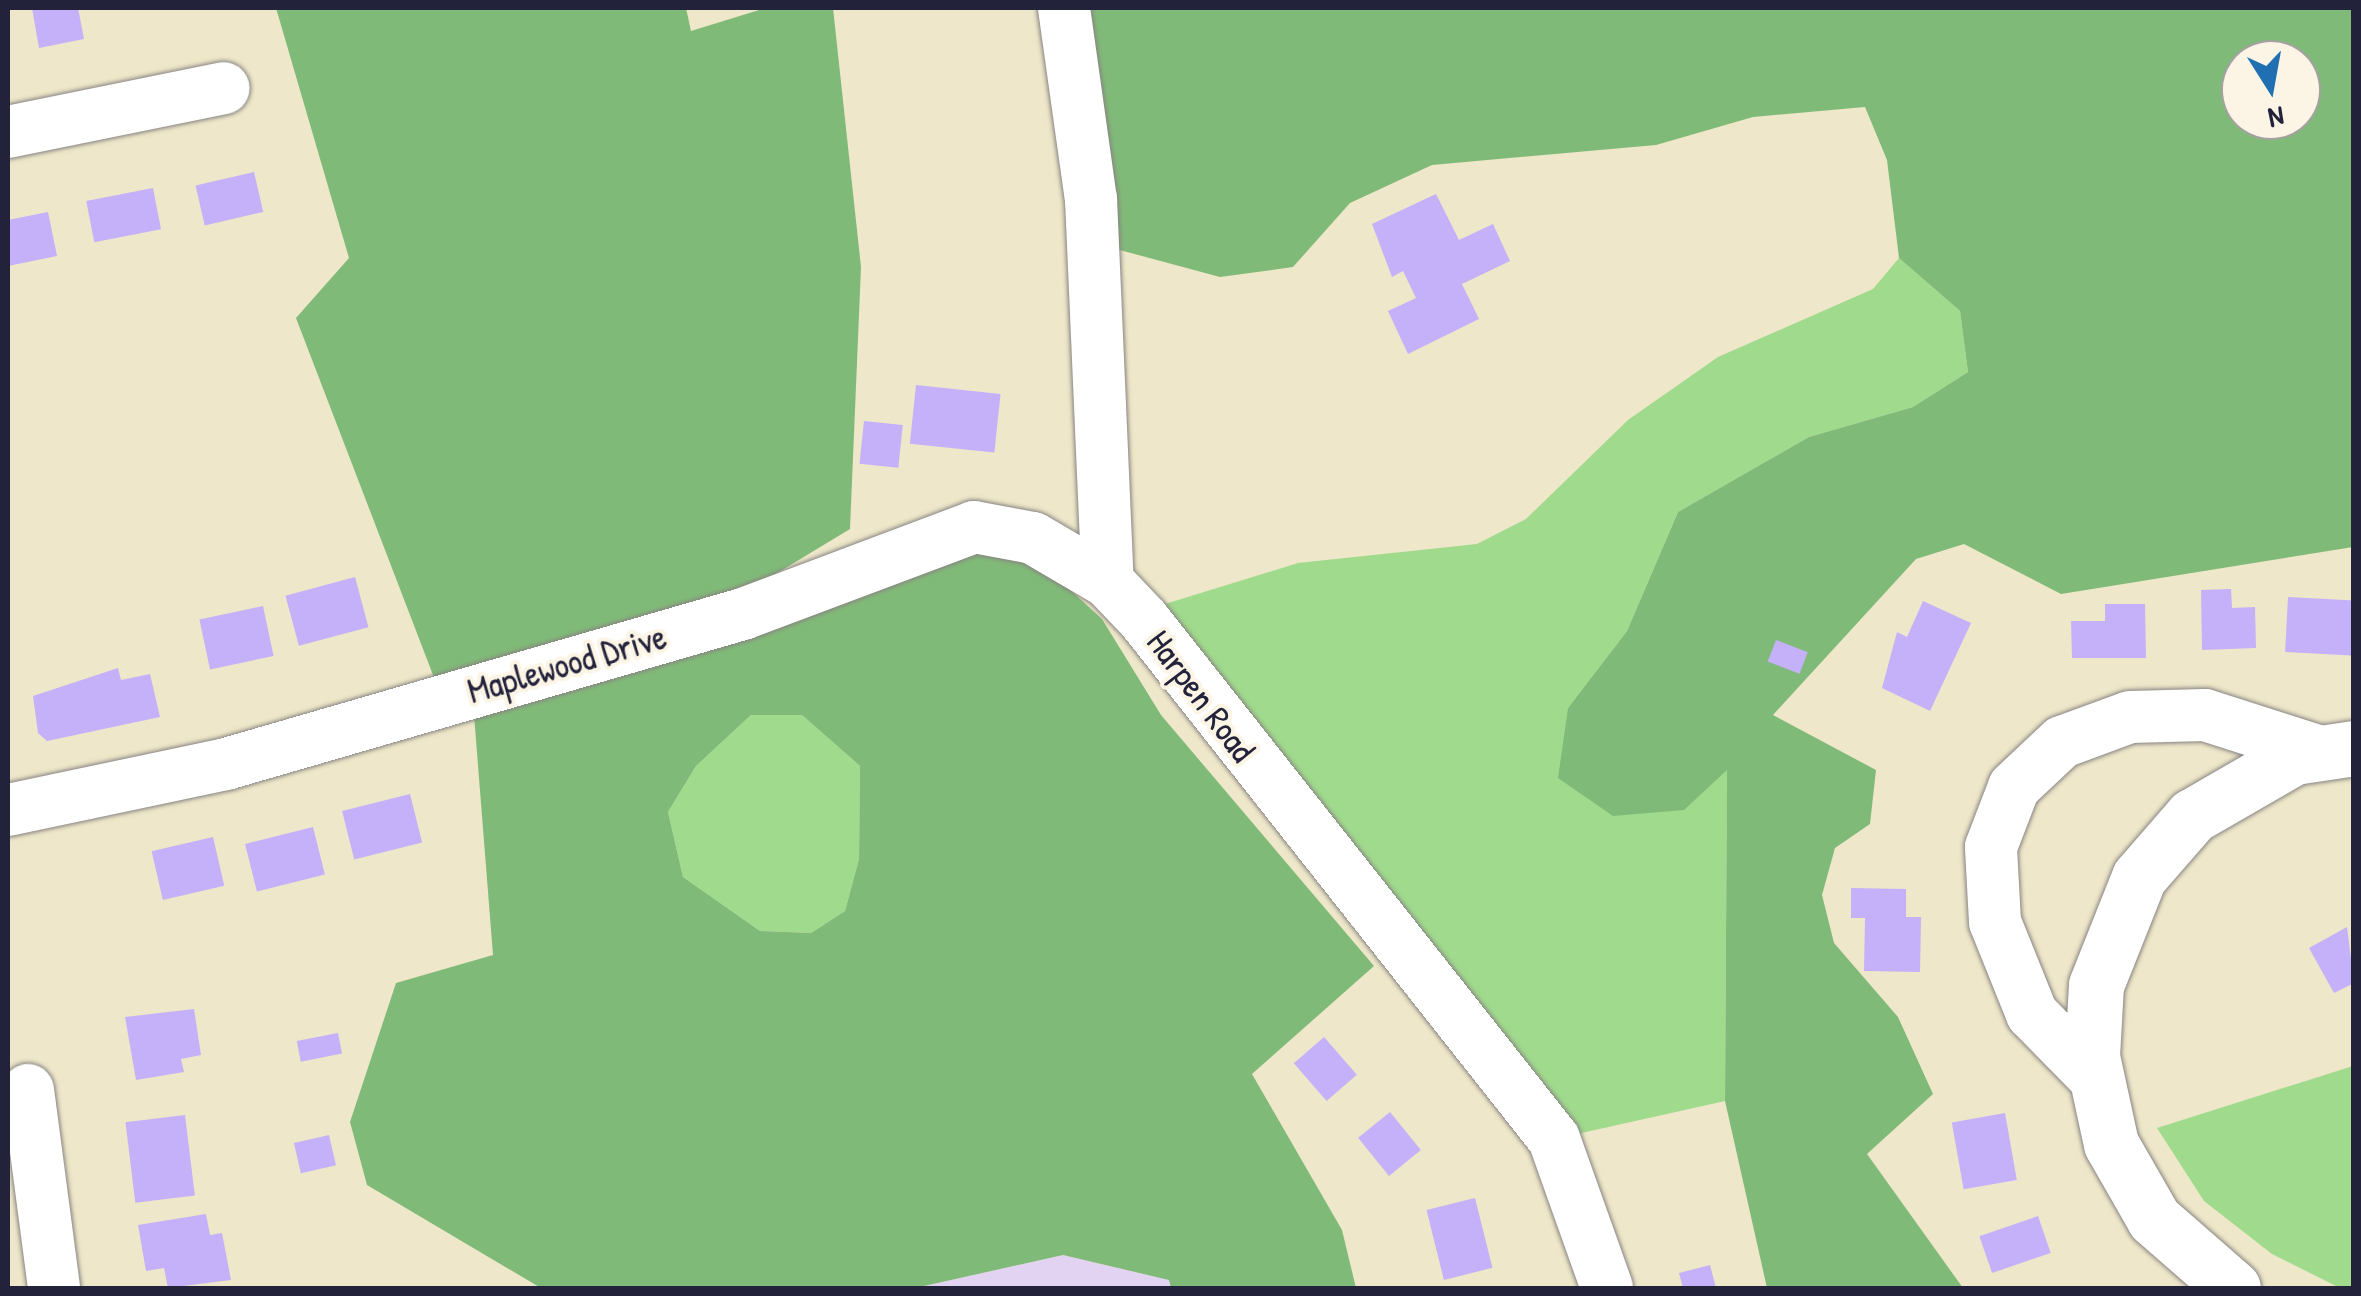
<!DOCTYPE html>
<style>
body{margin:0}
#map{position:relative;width:2361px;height:1296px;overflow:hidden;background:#eee7c9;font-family:"Patrick Hand",sans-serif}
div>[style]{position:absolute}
.built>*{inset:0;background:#e3d3f3}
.green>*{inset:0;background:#a0da8d}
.forest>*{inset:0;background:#80ba78}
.building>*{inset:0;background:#c4b1f9;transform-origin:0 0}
.roads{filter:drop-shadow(0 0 2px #888482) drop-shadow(0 0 2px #888482)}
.minor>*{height:52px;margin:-26px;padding:0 26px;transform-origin:26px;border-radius:26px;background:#fff}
.major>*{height:55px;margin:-27.5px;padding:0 27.5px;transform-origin:27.5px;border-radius:27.5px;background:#fff}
span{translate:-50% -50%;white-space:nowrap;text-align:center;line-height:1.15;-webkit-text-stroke:8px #fcf5e5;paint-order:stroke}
.street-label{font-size:35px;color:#22223b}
.frame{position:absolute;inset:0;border:10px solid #22223b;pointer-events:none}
.north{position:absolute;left:2221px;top:40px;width:100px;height:100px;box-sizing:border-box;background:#fcf5e5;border:2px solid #a5a1a1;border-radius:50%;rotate:169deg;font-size:28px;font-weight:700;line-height:40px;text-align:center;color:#22223b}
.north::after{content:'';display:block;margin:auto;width:35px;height:45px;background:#1f6fb2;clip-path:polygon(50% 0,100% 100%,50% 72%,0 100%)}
</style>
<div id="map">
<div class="built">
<div style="clip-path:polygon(1063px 1255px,1170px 1280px,1171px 1288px,915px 1288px)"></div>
</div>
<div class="green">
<div style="clip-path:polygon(1899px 258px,1960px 311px,1968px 372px,1913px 407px,1809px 437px,1678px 512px,1627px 631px,1568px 708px,1727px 768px,1725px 1101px,1577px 1134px,1165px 604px,1298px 563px,1477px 544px,1526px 519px,1628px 420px,1718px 357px,1873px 289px)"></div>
<div style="clip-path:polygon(751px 715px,802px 715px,860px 766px,859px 859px,845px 911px,811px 933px,760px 931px,683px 877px,668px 812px,696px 766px)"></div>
<div style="clip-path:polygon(2353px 1066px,2353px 1288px,2340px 1288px,2272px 1254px,2204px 1201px,2157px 1128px)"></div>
</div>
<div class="forest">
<div style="clip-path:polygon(276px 8px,686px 8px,691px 31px,766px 8px,833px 8px,861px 267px,850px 529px,741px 595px,438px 688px,296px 318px,349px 258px)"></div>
<div style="clip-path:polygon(evenodd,1089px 8px,2353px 8px,2353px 547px,2061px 594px,1964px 544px,1916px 559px,1773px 715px,1876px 770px,1870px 824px,1835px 848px,1822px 895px,1834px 943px,1898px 1017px,1933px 1094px,1867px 1154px,1963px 1288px,1767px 1288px,1725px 1101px,1727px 770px,1684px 810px,1613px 816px,1558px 778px,1568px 708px,1627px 631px,1678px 512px,1809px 437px,1913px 407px,1968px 372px,1960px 311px,1899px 258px,1887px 160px,1865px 107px,1753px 117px,1656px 145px,1432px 165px,1350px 203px,1293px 267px,1220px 277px,1116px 249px,1089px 8px,2241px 60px,2301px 60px,2301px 120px,2241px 120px,2241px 60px)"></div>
<div style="clip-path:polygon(evenodd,975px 545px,1033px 556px,1102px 619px,1161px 715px,1374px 966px,1252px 1074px,1342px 1230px,1356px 1288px,1171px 1288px,1169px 1280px,1063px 1255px,915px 1288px,541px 1288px,367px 1185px,350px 1122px,396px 983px,493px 955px,473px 702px,975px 545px,751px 715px,802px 715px,860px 766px,859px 859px,845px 911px,811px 933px,760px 931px,683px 877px,668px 812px,696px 766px,751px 715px)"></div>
</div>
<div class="building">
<div style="clip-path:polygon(32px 8px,78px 8px,84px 39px,39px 48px)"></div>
<div style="left:254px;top:172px;width:41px;height:60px;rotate:77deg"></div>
<div style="left:153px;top:188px;width:42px;height:68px;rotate:79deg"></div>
<div style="clip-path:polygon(1436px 194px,1459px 240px,1493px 224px,1510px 261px,1462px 284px,1479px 319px,1408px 354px,1388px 311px,1416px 298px,1403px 271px,1392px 277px,1372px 224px)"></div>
<div style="clip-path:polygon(48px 212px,57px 256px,8px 266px,8px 220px)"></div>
<div style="left:916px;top:385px;width:85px;height:59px;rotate:6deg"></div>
<div style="left:864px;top:421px;width:39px;height:43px;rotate:6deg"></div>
<div style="left:355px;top:577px;width:52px;height:72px;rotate:75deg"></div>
<div style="clip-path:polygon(2231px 589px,2232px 608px,2255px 607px,2256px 648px,2202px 650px,2201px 590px)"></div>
<div style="left:2288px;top:597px;width:66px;height:55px;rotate:3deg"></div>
<div style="clip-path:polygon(1923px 601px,1971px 623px,1930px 711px,1882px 688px,1897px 632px,1907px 637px)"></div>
<div style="clip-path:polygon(2105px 604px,2145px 604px,2146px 658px,2072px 658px,2071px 621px,2105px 621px)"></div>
<div style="left:263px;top:606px;width:51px;height:65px;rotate:78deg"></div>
<div style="left:1776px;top:640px;width:34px;height:23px;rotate:21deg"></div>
<div style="clip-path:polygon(118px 668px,121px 680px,150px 674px,160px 717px,47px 741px,38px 733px,33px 696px)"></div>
<div style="left:410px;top:794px;width:50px;height:70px;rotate:76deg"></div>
<div style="left:313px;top:827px;width:49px;height:70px;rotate:76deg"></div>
<div style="left:213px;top:837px;width:50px;height:63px;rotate:77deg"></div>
<div style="clip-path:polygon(1851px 888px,1906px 889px,1906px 917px,1921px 917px,1920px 972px,1864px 971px,1865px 918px,1851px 918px)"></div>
<div style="clip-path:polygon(2347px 927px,2354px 983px,2334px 993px,2309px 948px)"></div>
<div style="clip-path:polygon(194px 1009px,201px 1055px,181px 1059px,184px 1072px,136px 1080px,125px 1017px)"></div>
<div style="left:338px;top:1033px;width:21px;height:42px;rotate:79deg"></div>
<div style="left:1324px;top:1037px;width:50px;height:40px;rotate:49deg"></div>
<div style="left:1390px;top:1112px;width:49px;height:41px;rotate:51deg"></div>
<div style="left:2005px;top:1113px;width:68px;height:54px;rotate:80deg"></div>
<div style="left:185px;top:1115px;width:81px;height:60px;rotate:83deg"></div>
<div style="left:329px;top:1135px;width:31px;height:36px;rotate:77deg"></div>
<div style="left:1475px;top:1198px;width:72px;height:50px;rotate:76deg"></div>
<div style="clip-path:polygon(206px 1214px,210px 1235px,222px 1233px,231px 1280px,168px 1288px,164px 1268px,146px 1271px,138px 1225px)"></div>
<div style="left:2038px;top:1216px;width:39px;height:62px;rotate:71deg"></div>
<div style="clip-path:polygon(1710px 1265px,1716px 1288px,1683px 1288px,1679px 1273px)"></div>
</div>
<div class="roads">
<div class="minor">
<div style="left:1064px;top:8px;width:193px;rotate:82deg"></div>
<div style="left:1091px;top:199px;width:383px;rotate:87.5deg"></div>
<div style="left:8px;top:132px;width:220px;rotate:-11.5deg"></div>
<div style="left:8px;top:810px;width:223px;rotate:-11.9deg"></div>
<div style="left:226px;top:764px;width:538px;rotate:-16.18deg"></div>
<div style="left:743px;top:614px;width:247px;rotate:-20.6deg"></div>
<div style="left:974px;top:527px;width:60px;rotate:10.6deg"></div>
<div style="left:1033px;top:538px;width:87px;rotate:30.4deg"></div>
<div style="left:1108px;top:582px;width:52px;rotate:46.5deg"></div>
<div style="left:1144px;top:620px;width:661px;rotate:51.69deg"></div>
<div style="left:1554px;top:1139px;width:158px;rotate:70.4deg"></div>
<div style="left:2095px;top:1078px;width:90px;rotate:-134.5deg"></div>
<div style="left:2032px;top:1014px;width:99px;rotate:-111.9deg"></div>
<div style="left:1995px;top:922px;width:75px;rotate:-93.1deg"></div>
<div style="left:1991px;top:847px;width:64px;rotate:-69deg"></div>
<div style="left:2014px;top:787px;width:66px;rotate:-43.2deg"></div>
<div style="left:2062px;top:742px;width:72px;rotate:-20.2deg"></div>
<div style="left:2130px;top:717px;width:75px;rotate:-1.5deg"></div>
<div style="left:2205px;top:715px;width:119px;rotate:17.7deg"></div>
<div style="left:28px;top:1090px;width:200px;rotate:82.5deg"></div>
</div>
<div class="major">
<div style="left:2233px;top:1288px;width:105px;rotate:-138.9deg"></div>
<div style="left:2154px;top:1219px;width:86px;rotate:-119.8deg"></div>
<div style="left:2111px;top:1144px;width:90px;rotate:-102.2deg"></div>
<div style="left:2092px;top:1056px;width:71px;rotate:-86.8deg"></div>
<div style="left:2096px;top:985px;width:116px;rotate:-68.3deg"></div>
<div style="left:2139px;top:877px;width:81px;rotate:-49deg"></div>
<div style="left:2192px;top:816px;width:118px;rotate:-30deg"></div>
<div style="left:2294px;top:757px;width:61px;rotate:-8.5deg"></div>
</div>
</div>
<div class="street-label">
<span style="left:567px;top:664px;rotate:-16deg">Maplewood Drive</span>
<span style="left:1201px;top:696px;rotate:53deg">Harpen Road</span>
</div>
<div class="frame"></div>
<div class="north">N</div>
</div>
